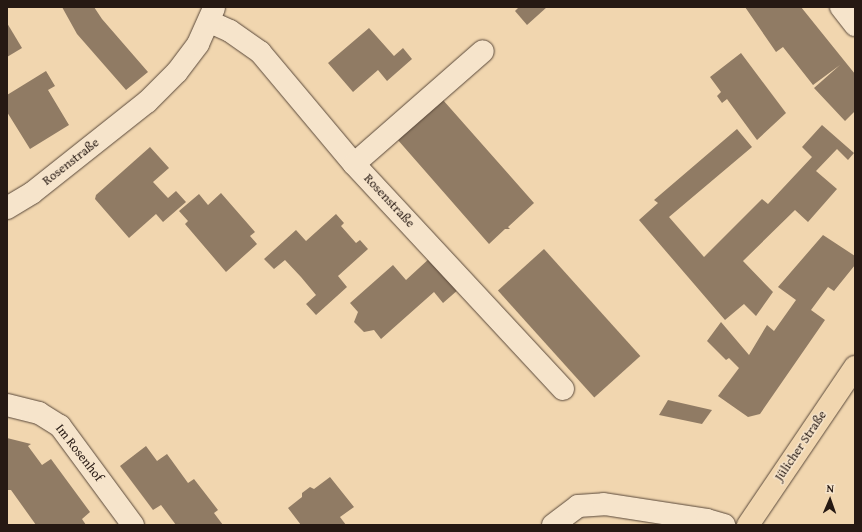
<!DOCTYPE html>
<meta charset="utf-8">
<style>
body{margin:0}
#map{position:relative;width:862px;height:532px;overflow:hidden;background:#f1d6af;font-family:"Gentium Book Plus",serif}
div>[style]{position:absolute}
.building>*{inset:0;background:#907b64;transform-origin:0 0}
.roads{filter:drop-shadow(0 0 1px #59483a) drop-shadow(0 0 1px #59483a)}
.minor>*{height:22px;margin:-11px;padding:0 11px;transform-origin:11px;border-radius:11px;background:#f6e4cb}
.major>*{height:22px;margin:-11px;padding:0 11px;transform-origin:11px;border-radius:11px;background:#f1d6af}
span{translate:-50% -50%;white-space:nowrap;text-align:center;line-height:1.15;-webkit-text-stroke:3px #f6e4cb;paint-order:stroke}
.street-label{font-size:13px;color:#261913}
.frame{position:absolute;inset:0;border:8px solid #261913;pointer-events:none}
.north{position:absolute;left:810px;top:480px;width:40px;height:40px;-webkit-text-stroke:3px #f6e4cb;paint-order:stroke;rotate:2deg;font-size:11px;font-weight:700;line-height:16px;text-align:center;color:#261913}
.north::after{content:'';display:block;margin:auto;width:14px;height:18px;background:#261913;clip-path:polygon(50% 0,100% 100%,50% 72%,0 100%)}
</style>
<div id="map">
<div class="building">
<div style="clip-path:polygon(62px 7px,94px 7px,102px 19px,148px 72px,126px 90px,77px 34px)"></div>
<div style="clip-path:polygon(519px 7px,547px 7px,527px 25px,515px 11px)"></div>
<div style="clip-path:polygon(745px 7px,801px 7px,855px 74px,855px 111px,845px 121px,814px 88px,840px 65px,813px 85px,783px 47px,776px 52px)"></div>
<div style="clip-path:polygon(7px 23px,22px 48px,7px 57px)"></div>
<div style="clip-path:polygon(369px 28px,394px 56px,403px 48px,412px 59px,387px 81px,378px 70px,353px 92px,328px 63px)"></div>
<div style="clip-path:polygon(741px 53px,786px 113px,757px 140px,727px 99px,722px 103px,717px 96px,721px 92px,710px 77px)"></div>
<div style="clip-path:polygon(46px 71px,55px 86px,48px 90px,69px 125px,30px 149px,7px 112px,7px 95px)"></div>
<div style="clip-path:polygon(443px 100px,534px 203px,508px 227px,510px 229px,505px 229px,489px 244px,397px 139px)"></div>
<div style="clip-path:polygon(822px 125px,854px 153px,848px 160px,837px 149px,816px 171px,837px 189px,808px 222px,795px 210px,743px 261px,773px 292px,756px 316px,744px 304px,725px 320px,639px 220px,658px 203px,654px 200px,737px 129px,752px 147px,669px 217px,704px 257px,762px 199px,768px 204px,812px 157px,802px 147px)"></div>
<div style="clip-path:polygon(150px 147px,169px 168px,153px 182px,168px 198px,176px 191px,186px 202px,163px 222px,156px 214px,129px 238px,95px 199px,96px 195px)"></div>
<div style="clip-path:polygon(221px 193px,255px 232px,250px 236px,257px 244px,226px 272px,185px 224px,188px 221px,179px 211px,199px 194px,208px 205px)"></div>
<div style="clip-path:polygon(336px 214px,344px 223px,341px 226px,356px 243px,360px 240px,368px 249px,338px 276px,347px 287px,316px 315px,306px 304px,316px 295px,301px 277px,285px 260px,274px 269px,264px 259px,296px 230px,306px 241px)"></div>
<div style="clip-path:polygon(823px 235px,855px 256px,855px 265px,834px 291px,828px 287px,811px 310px,825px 320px,760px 414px,748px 417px,718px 396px,739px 368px,729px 358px,726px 360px,707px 341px,721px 322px,749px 355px,767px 325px,774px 331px,796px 300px,778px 287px)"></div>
<div style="left:544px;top:249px;width:144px;height:62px;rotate:48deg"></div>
<div style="clip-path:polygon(431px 257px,459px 289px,443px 303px,434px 292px,381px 339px,374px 330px,364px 332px,354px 322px,358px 312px,350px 303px,393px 265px,406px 280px)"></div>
<div style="clip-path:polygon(668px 400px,712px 410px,702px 424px,659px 415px)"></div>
<div style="clip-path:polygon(7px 438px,31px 444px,28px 446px,42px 465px,51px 459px,90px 512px,82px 519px,86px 525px,36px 525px,11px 490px,7px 490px)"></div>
<div style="clip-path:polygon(146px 446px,157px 461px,167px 454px,188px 483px,194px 479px,218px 510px,214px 513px,223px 525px,176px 525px,161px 505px,153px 510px,120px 466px)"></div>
<div style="clip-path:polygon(330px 477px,354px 507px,340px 517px,346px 525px,301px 525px,288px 508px,302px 497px,302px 493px,310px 487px,314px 489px)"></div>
</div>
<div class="roads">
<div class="minor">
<div style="left:841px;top:7px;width:23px;rotate:52deg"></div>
<div style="left:210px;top:22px;width:22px;rotate:24deg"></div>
<div style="left:230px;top:31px;width:37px;rotate:35deg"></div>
<div style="left:260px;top:52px;width:146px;rotate:50deg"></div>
<div style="left:354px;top:164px;width:307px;rotate:47.1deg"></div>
<div style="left:354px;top:164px;width:171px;rotate:-41.2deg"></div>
<div style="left:7px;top:208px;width:29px;rotate:-31deg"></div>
<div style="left:32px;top:193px;width:147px;rotate:-38.4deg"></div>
<div style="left:147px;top:102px;width:42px;rotate:-45deg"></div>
<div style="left:177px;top:72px;width:35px;rotate:-53deg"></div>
<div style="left:198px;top:44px;width:39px;rotate:-66deg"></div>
<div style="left:7px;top:405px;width:33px;rotate:14deg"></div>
<div style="left:39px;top:413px;width:25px;rotate:32deg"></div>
<div style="left:60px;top:426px;width:123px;rotate:53.6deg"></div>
<div style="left:553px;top:525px;width:31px;rotate:-37deg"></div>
<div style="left:578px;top:506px;width:26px;rotate:-4deg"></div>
<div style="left:604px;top:504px;width:104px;rotate:8.8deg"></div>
<div style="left:707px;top:520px;width:18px;rotate:16deg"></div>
</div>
<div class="major">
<div style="left:748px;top:525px;width:191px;rotate:-55.9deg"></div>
</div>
</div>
<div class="street-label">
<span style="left:71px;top:162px;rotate:-38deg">Rosenstraße</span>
<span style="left:389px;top:201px;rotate:47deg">Rosenstraße</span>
<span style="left:801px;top:446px;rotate:-56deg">Jülicher Straße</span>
<span style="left:79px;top:453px;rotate:52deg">Im Rosenhof</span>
</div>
<div class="frame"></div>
<div class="north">N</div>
</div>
